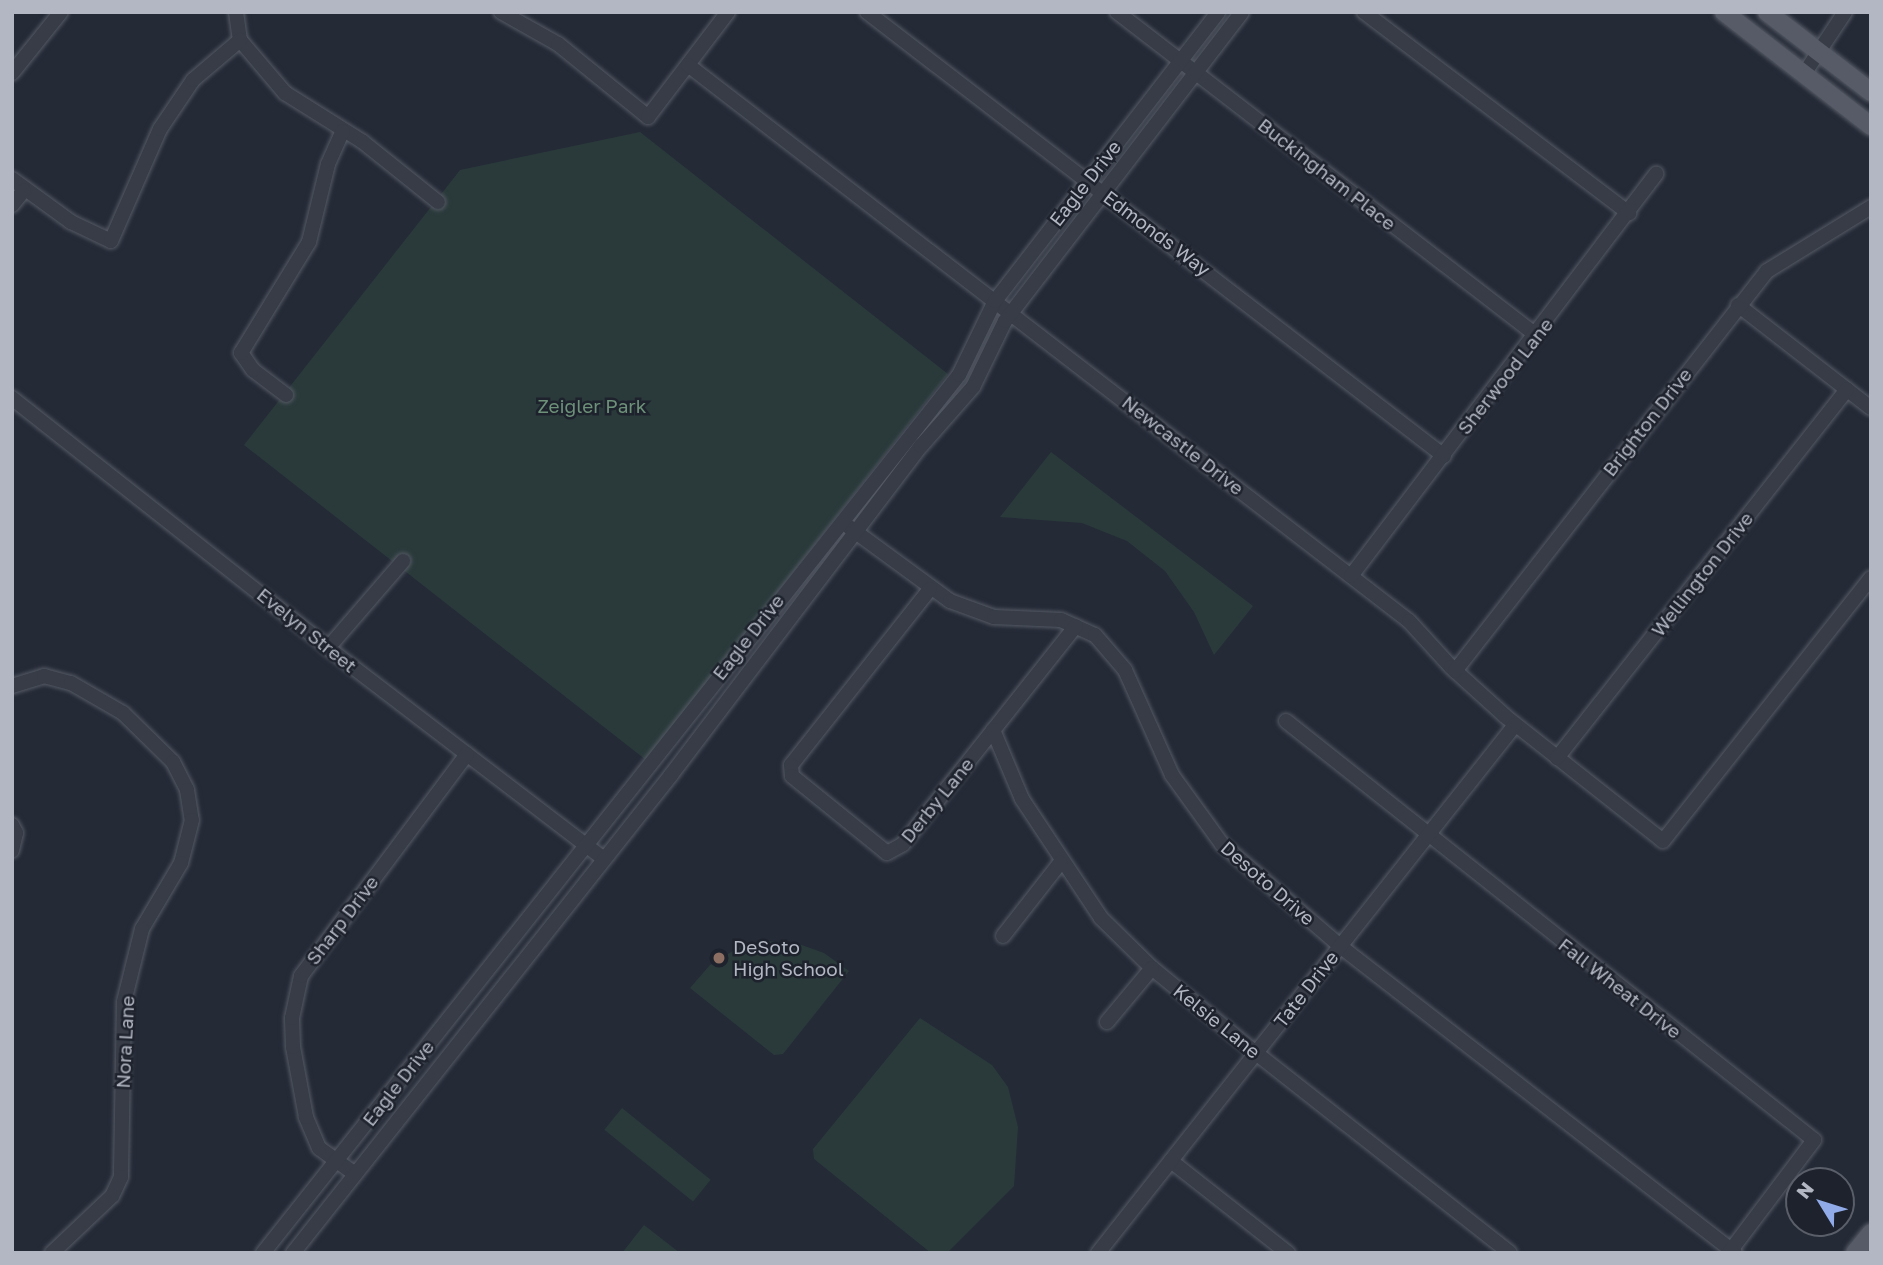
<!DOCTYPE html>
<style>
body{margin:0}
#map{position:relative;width:1883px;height:1265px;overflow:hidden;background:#242a36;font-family:"Golos Text",sans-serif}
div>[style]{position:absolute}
.green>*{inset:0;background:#2a3a3b;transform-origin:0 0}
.roads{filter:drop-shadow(0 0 2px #555a65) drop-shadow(0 0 2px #555a65)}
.minor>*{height:14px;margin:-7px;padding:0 7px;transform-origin:7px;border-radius:7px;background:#373c47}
.major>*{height:18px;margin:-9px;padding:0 9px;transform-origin:9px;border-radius:9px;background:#565b67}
.dots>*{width:19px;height:19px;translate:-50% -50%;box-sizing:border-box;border:4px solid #1d222c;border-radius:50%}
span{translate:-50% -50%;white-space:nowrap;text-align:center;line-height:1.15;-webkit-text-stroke:5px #1d222c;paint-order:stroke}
.street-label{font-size:19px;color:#b2b7c3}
.park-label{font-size:19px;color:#6d9179}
.poi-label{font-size:19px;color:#b2b7c3}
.left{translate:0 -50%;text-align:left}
.frame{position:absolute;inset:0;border:14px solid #b2b7c3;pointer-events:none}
.north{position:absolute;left:1785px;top:1167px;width:70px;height:70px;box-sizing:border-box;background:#1d222c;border:2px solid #595e68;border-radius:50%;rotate:308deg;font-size:19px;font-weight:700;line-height:28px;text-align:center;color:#b2b7c3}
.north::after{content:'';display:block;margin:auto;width:24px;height:32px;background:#91abe9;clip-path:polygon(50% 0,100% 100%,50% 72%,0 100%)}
</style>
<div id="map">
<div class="green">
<div style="clip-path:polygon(640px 132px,948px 374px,646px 760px,244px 445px,460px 170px)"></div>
<div style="clip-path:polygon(1051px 452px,1253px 606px,1214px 655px,1194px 612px,1165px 571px,1127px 541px,1082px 523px,1000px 517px)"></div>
<div style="clip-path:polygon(765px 941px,796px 943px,824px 953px,849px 971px,783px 1054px,774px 1055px,690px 988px,710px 965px,736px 949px)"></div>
<div style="clip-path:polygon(920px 1018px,992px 1065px,1008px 1087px,1018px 1127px,1014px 1186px,947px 1253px,931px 1253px,814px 1159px,813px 1149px)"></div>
<div style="left:622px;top:1108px;width:114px;height:28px;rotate:39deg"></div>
<div style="clip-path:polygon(644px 1225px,680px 1253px,622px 1253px)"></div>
</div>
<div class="roads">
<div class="minor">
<div style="left:236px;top:12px;width:28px;rotate:82deg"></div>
<div style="left:240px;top:40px;width:70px;rotate:49.7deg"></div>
<div style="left:285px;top:93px;width:92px;rotate:32.1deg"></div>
<div style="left:363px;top:142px;width:96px;rotate:38.7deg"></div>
<div style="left:501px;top:12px;width:65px;rotate:29.3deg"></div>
<div style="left:558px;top:44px;width:116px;rotate:39deg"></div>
<div style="left:648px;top:117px;width:132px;rotate:-52.7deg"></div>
<div style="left:867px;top:12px;width:728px;rotate:37.58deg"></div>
<div style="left:1117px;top:12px;width:529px;rotate:37.63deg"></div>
<div style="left:1364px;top:12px;width:333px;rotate:37.2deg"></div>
<div style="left:688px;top:65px;width:910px;rotate:37.64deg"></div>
<div style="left:1409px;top:621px;width:62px;rotate:47.6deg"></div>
<div style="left:1451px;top:667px;width:73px;rotate:42.2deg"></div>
<div style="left:1505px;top:716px;width:201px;rotate:38.3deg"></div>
<div style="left:1663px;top:841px;width:335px;rotate:-51.7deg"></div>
<div style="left:12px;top:73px;width:78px;rotate:-51.2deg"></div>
<div style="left:1804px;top:74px;width:74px;rotate:-56.5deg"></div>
<div style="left:12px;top:179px;width:73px;rotate:36.1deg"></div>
<div style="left:71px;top:222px;width:44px;rotate:25.4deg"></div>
<div style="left:111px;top:241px;width:122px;rotate:-66.4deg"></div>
<div style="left:160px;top:129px;width:59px;rotate:-56deg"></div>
<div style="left:193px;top:80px;width:62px;rotate:-40.4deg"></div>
<div style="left:12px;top:205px;width:19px;rotate:-51deg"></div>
<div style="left:1738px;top:305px;width:168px;rotate:37.8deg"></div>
<div style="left:286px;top:395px;width:41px;rotate:-142.9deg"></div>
<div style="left:253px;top:370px;width:21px;rotate:-125deg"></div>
<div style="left:241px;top:353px;width:130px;rotate:-58.5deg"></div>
<div style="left:309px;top:242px;width:80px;rotate:-76.3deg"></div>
<div style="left:328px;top:164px;width:36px;rotate:-66deg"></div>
<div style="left:12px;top:398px;width:403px;rotate:38.3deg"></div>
<div style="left:328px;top:648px;width:347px;rotate:37.4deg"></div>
<div style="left:849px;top:527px;width:125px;rotate:36.2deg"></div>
<div style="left:950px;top:601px;width:47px;rotate:20deg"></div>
<div style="left:994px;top:617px;width:67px;rotate:2.6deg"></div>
<div style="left:1061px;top:620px;width:37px;rotate:24deg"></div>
<div style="left:1095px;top:635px;width:46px;rotate:49.4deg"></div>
<div style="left:1125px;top:670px;width:115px;rotate:65.9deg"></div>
<div style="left:1172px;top:775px;width:85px;rotate:54.1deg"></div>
<div style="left:1222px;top:844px;width:156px;rotate:40.8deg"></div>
<div style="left:1340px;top:946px;width:500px;rotate:37.85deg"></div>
<div style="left:1351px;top:576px;width:505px;rotate:-52.81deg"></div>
<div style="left:930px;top:589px;width:224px;rotate:128.3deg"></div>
<div style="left:791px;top:765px;width:11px;rotate:85deg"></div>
<div style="left:792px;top:776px;width:122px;rotate:39deg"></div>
<div style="left:887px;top:853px;width:18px;rotate:-29deg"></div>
<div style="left:903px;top:844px;width:278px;rotate:-51.6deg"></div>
<div style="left:328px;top:648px;width:115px;rotate:-49.2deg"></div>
<div style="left:1455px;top:671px;width:507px;rotate:-52.05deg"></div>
<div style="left:1767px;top:271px;width:122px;rotate:-31.6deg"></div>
<div style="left:12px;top:686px;width:34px;rotate:-17deg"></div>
<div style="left:44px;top:676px;width:28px;rotate:15deg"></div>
<div style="left:71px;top:683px;width:60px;rotate:30deg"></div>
<div style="left:123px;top:713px;width:70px;rotate:44.4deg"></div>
<div style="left:173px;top:762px;width:31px;rotate:63deg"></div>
<div style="left:187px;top:790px;width:30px;rotate:81deg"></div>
<div style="left:192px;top:820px;width:44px;rotate:104.3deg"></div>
<div style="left:181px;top:863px;width:77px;rotate:120.6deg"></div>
<div style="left:142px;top:929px;width:75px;rotate:103.9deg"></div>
<div style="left:124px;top:1002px;width:175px;rotate:91deg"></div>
<div style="left:121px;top:1177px;width:21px;rotate:115deg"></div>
<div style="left:112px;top:1196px;width:83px;rotate:136.5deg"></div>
<div style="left:1286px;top:721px;width:674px;rotate:38.43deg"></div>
<div style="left:1814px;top:1140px;width:141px;rotate:127deg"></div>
<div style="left:993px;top:730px;width:75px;rotate:67.2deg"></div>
<div style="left:1022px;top:799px;width:143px;rotate:56.4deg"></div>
<div style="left:1101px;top:918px;width:71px;rotate:44.4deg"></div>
<div style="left:1152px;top:968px;width:134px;rotate:39.3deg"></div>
<div style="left:1256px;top:1053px;width:323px;rotate:38.2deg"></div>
<div style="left:1557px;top:758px;width:469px;rotate:-51.8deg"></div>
<div style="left:12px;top:825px;width:9px;rotate:63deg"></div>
<div style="left:16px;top:833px;width:18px;rotate:103deg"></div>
<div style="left:1003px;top:936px;width:93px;rotate:-52deg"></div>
<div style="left:1107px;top:1022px;width:70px;rotate:-50.2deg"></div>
<div style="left:1171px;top:1161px;width:149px;rotate:38.2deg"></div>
<div style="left:355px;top:1174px;width:44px;rotate:-144.2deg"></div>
<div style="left:319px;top:1148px;width:34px;rotate:-113deg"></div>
<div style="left:306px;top:1117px;width:71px;rotate:-100.5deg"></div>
<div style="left:293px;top:1047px;width:29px;rotate:-92deg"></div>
<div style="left:292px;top:1018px;width:43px;rotate:-77.9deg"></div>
<div style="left:301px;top:976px;width:277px;rotate:-53.2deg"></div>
<div style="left:263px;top:1253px;width:1120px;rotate:-51.6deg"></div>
<div style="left:959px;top:375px;width:82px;rotate:-64.1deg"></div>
<div style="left:995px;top:301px;width:365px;rotate:-52.3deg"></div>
<div style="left:293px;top:1253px;width:609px;rotate:-51.66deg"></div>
<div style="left:671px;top:775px;width:413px;rotate:-52.8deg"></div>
<div style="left:921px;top:446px;width:79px;rotate:-48.6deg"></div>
<div style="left:973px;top:387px;width:73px;rotate:-64.1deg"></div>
<div style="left:1005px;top:321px;width:389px;rotate:-52.5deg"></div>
<div style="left:1098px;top:1253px;width:673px;rotate:-51.7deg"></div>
</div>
<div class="major">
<div style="left:1724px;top:12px;width:186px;rotate:37.8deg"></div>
<div style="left:1767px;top:12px;width:131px;rotate:37.6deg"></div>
<div style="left:1855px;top:1253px;width:26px;rotate:-51deg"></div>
</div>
</div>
<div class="dots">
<div style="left:719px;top:958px;background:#8d6e63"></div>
</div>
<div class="street-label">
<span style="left:1327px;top:174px;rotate:38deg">Buckingham Place</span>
<span style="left:1085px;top:183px;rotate:-52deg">Eagle Drive</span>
<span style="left:1157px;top:233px;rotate:37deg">Edmonds Way</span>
<span style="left:1505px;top:376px;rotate:-52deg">Sherwood Lane</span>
<span style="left:1647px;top:422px;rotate:-52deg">Brighton Drive</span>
<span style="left:1183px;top:445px;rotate:38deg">Newcastle Drive</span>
<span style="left:1702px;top:574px;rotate:-52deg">Wellington Drive</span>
<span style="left:307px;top:630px;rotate:39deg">Evelyn Street</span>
<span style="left:748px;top:637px;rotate:-52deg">Eagle Drive</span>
<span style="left:937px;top:800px;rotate:-51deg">Derby Lane</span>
<span style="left:1268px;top:883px;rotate:41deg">Desoto Drive</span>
<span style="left:342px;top:920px;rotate:-53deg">Sharp Drive</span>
<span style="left:1620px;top:988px;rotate:38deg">Fall Wheat Drive</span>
<span style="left:1306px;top:989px;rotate:-52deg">Tate Drive</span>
<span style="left:1217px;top:1021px;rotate:39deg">Kelsie Lane</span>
<span style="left:125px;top:1042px;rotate:-87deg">Nora Lane</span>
<span style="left:398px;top:1083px;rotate:-52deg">Eagle Drive</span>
</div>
<div class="park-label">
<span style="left:592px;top:406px">Zeigler Park</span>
</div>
<div class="poi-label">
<span class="left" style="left:733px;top:958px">DeSoto<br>High School</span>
</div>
<div class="frame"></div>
<div class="north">N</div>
</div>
